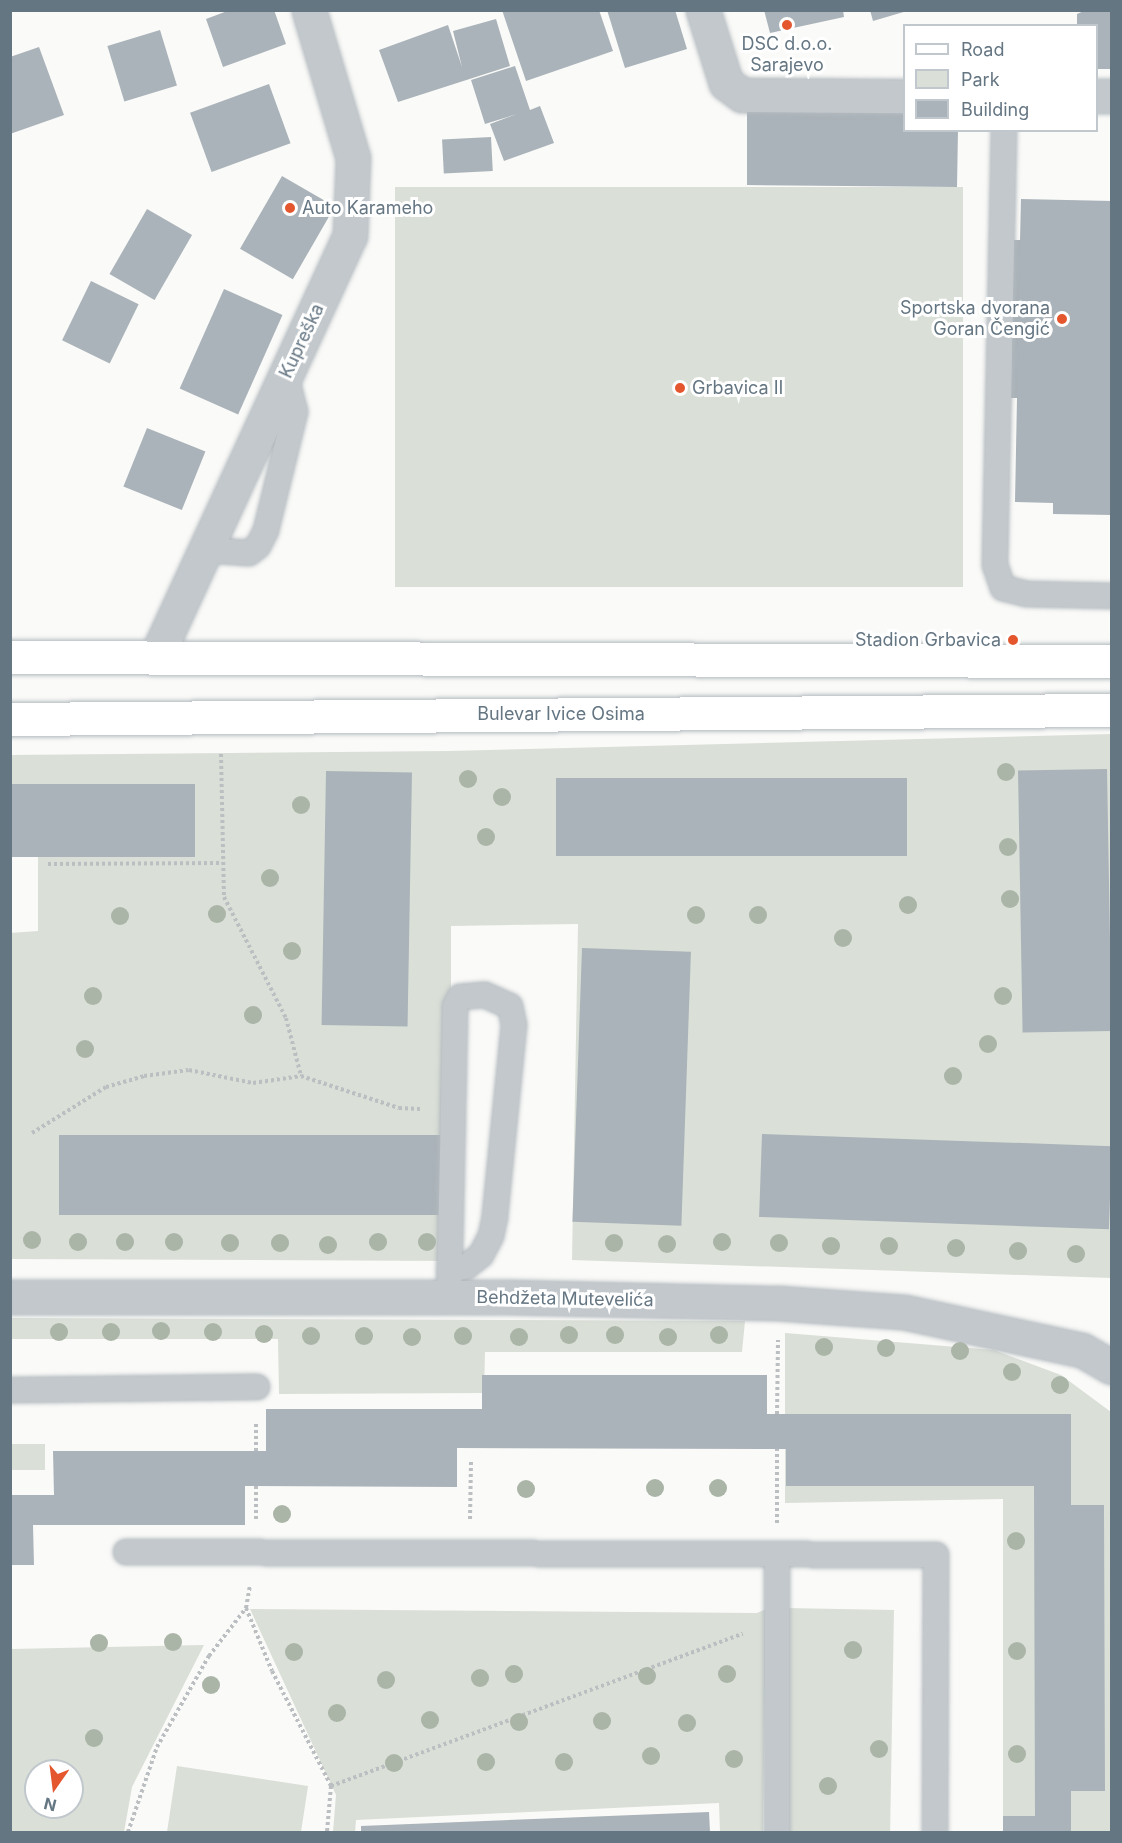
<!DOCTYPE html>
<meta charset="utf-8">
<style>
body{margin:0}
#map{position:relative;width:1122px;height:1843px;overflow:hidden;background:#fafaf8;font-family:Inter,sans-serif}
div>[style]{position:absolute}
.green>*{inset:0;background:#dadfd7;transform-origin:0 0}
.building>*{inset:0;background:#aab3b9;transform-origin:0 0}
.path>*{height:4px;margin-top:-2px;transform-origin:0;background:repeating-linear-gradient(90deg,#bbbfc2 0 3px,transparent 0 6px)}
.roads{filter:drop-shadow(0 0 2px #b3babf) drop-shadow(0 0 2px #b3babf)}
.lane>*{height:24px;margin:-12px;padding:0 12px;transform-origin:12px;border-radius:12px;background:#c3c8cc}
.street>*{height:33px;margin:-16.5px;padding:0 16.5px;transform-origin:16.5px;border-radius:16.5px;background:#c3c8cc}
.secondary>*{height:33px;margin:-16.5px;padding:0 16.5px;transform-origin:16.5px;border-radius:16.5px;background:#fff}
.trees>*{width:18px;height:18px;margin:-9px;border-radius:50%;background:#aab4a7}
.dots>*{width:16px;height:16px;translate:-50% -50%;box-sizing:border-box;border:3px solid #fff;border-radius:50%}
span{translate:-50% -50%;white-space:nowrap;text-align:center;line-height:1.15;-webkit-text-stroke:6px #fff;paint-order:stroke}
.poi-label{font-size:18px;color:#657683}
.left{translate:0 -50%;text-align:left}
.right{translate:-100% -50%;text-align:right}
.street-label{font-size:18px;color:#657683}
.frame{position:absolute;inset:0;border:12px solid #657683;pointer-events:none}
.legend{position:absolute;left:903px;top:24px;width:195px;height:108px;box-sizing:border-box;background:#fff;border:2px solid #c1c8cd;margin:0;padding:8px 10px;list-style:none;font-size:18px;color:#657683}
.legend li{display:flex;align-items:center;gap:12px;height:30px}
.legend b{width:30px;border:2px solid #c1c8cd}
.north{position:absolute;left:24px;top:1759px;width:60px;height:60px;box-sizing:border-box;background:#fff;border:2px solid #c1c8cd;border-radius:50%;rotate:194deg;font-size:16px;font-weight:700;line-height:24px;text-align:center;color:#657683}
.north::after{content:'';display:block;margin:auto;width:21px;height:27px;background:#e4572e;clip-path:polygon(50% 0,100% 100%,50% 72%,0 100%)}
</style>
<div id="map">
<div class="green">
<div style="left:963px;top:187px;width:400px;height:568px;rotate:90deg"></div>
<div style="clip-path:polygon(1111px 734px,1111px 1278px,572px 1260px,578px 924px,451px 926px,451px 1261px,11px 1259px,10px 933px,38px 931px,38px 836px,11px 854px,11px 755px,449px 751px)"></div>
<div style="clip-path:polygon(11px 1318px,745px 1321px,742px 1352px,485px 1352px,484px 1393px,279px 1394px,278px 1339px,11px 1339px)"></div>
<div style="clip-path:polygon(785px 1333px,994px 1350px,1061px 1375px,1111px 1412px,1111px 1832px,1003px 1832px,1003px 1499px,785px 1503px)"></div>
<div style="left:11px;top:1444px;width:34px;height:26px"></div>
<div style="left:785px;top:1608px;width:109px;height:224px;rotate:1deg"></div>
<div style="clip-path:polygon(250px 1609px,757px 1613px,766px 1609px,763px 1832px,720px 1832px,719px 1803px,356px 1820px,355px 1832px,333px 1832px,336px 1795px)"></div>
<div style="clip-path:polygon(evenodd,204px 1645px,132px 1787px,124px 1832px,11px 1832px,11px 1649px,204px 1645px,36px 1771px,72px 1771px,72px 1807px,36px 1807px,36px 1771px)"></div>
<div style="clip-path:polygon(177px 1766px,308px 1786px,301px 1832px,167px 1832px)"></div>
</div>
<div class="building">
<div style="clip-path:polygon(230px 10px,274px 10px,286px 44px,223px 67px,206px 19px)"></div>
<div style="clip-path:polygon(502px 10px,599px 10px,613px 51px,526px 81px)"></div>
<div style="clip-path:polygon(607px 10px,675px 10px,687px 49px,625px 68px)"></div>
<div style="clip-path:polygon(764px 10px,843px 10px,844px 17px,770px 33px)"></div>
<div style="clip-path:polygon(870px 10px,907px 10px,907px 11px,873px 21px)"></div>
<div style="clip-path:polygon(1086px 10px,1112px 10px,1112px 69px,1096px 69px,1096px 26px,1077px 26px,1077px 14px)"></div>
<div style="clip-path:polygon(496px 19px,510px 66px,398px 102px,379px 50px,448px 25px,462px 67px,453px 31px)"></div>
<div style="left:160px;top:30px;width:58px;height:55px;rotate:73deg"></div>
<div style="clip-path:polygon(39px 47px,64px 115px,10px 134px,10px 57px)"></div>
<div style="clip-path:polygon(515px 66px,530px 110px,540px 106px,554px 143px,504px 161px,490px 124px,517px 114px,485px 124px,471px 80px)"></div>
<div style="left:269px;top:84px;width:63px;height:84px;rotate:70deg"></div>
<div style="clip-path:polygon(747px 101px,904px 103px,904px 130px,958px 130px,957px 187px,747px 185px)"></div>
<div style="left:491px;top:137px;width:34px;height:49px;rotate:87deg"></div>
<div style="left:282px;top:176px;width:61px;height:84px;rotate:30deg"></div>
<div style="clip-path:polygon(1021px 199px,1112px 201px,1112px 515px,1053px 514px,1053px 503px,1015px 502px,1017px 398px,1011px 398px,1014px 240px,1020px 240px)"></div>
<div style="left:147px;top:209px;width:52px;height:75px;rotate:30deg"></div>
<div style="left:91px;top:281px;width:53px;height:66px;rotate:26deg"></div>
<div style="left:224px;top:289px;width:64px;height:109px;rotate:24deg"></div>
<div style="left:147px;top:428px;width:63px;height:63px;rotate:22deg"></div>
<div style="left:1107px;top:769px;width:262px;height:89px;rotate:89deg"></div>
<div style="left:326px;top:771px;width:86px;height:254px;rotate:1deg"></div>
<div style="left:556px;top:778px;width:351px;height:78px"></div>
<div style="left:10px;top:784px;width:185px;height:73px"></div>
<div style="left:582px;top:948px;width:109px;height:274px;rotate:2deg"></div>
<div style="left:762px;top:1134px;width:350px;height:83px;rotate:2deg"></div>
<div style="left:448px;top:1135px;width:80px;height:389px;rotate:90deg"></div>
<div style="clip-path:polygon(482px 1375px,767px 1375px,767px 1414px,1071px 1414px,1071px 1505px,1104px 1505px,1105px 1791px,1071px 1791px,1071px 1832px,1003px 1832px,1003px 1816px,1035px 1816px,1034px 1486px,786px 1486px,786px 1449px,457px 1448px,457px 1487px,245px 1486px,245px 1525px,33px 1525px,34px 1565px,10px 1565px,10px 1495px,54px 1495px,53px 1451px,266px 1451px,266px 1409px,482px 1409px)"></div>
<div style="clip-path:polygon(709px 1812px,710px 1832px,361px 1832px,361px 1826px)"></div>
</div>
<div class="path">
<div style="left:221px;top:754px;width:143px;rotate:88.8deg"></div>
<div style="left:224px;top:897px;width:136px;rotate:62.9deg"></div>
<div style="left:286px;top:1018px;width:60px;rotate:75.5deg"></div>
<div style="left:301px;top:1076px;width:103px;rotate:18.1deg"></div>
<div style="left:399px;top:1108px;width:21px;rotate:3deg"></div>
<div style="left:48px;top:864px;width:172px;rotate:-0.3deg"></div>
<div style="left:32px;top:1133px;width:87px;rotate:-31.9deg"></div>
<div style="left:106px;top:1087px;width:40px;rotate:-16deg"></div>
<div style="left:144px;top:1076px;width:45px;rotate:-7.6deg"></div>
<div style="left:189px;top:1070px;width:65px;rotate:11.5deg"></div>
<div style="left:253px;top:1083px;width:49px;rotate:-8.3deg"></div>
<div style="left:777px;top:1414px;width:74px;rotate:-89.2deg"></div>
<div style="left:256px;top:1451px;width:30px;rotate:-90deg"></div>
<div style="left:256px;top:1486px;width:33px;rotate:90deg"></div>
<div style="left:470px;top:1519px;width:58px;rotate:-89deg"></div>
<div style="left:777px;top:1523px;width:74px;rotate:-90deg"></div>
<div style="left:246px;top:1608px;width:68px;rotate:67.6deg"></div>
<div style="left:272px;top:1671px;width:129px;rotate:62.8deg"></div>
<div style="left:331px;top:1786px;width:46px;rotate:95deg"></div>
<div style="left:331px;top:1786px;width:439px;rotate:-20.3deg"></div>
<div style="left:128px;top:1832px;width:90px;rotate:-71.2deg"></div>
<div style="left:157px;top:1747px;width:105px;rotate:-60.3deg"></div>
<div style="left:209px;top:1656px;width:61px;rotate:-52.4deg"></div>
<div style="left:246px;top:1608px;width:22px;rotate:-80deg"></div>
</div>
<div class="roads">
<div class="lane">
<div style="left:1004px;top:130px;width:435px;rotate:91.2deg"></div>
<div style="left:995px;top:565px;width:24px;rotate:71deg"></div>
<div style="left:1003px;top:588px;width:25px;rotate:14deg"></div>
<div style="left:1027px;top:594px;width:85px;rotate:1.3deg"></div>
<div style="left:206px;top:550px;width:43px;rotate:4deg"></div>
<div style="left:249px;top:553px;width:11px;rotate:-38deg"></div>
<div style="left:258px;top:546px;width:18px;rotate:-63deg"></div>
<div style="left:266px;top:530px;width:122px;rotate:-76.2deg"></div>
<div style="left:295px;top:412px;width:37px;rotate:-104deg"></div>
<div style="left:449px;top:1297px;width:291px;rotate:-88.8deg"></div>
<div style="left:455px;top:1006px;width:10px;rotate:-61deg"></div>
<div style="left:460px;top:997px;width:25px;rotate:-5deg"></div>
<div style="left:485px;top:995px;width:27px;rotate:24deg"></div>
<div style="left:510px;top:1006px;width:19px;rotate:78deg"></div>
<div style="left:514px;top:1025px;width:193px;rotate:95.7deg"></div>
<div style="left:495px;top:1217px;width:19px;rotate:102deg"></div>
<div style="left:491px;top:1236px;width:21px;rotate:118deg"></div>
<div style="left:481px;top:1255px;width:18px;rotate:142deg"></div>
<div style="left:467px;top:1266px;width:18px;rotate:167deg"></div>
<div style="left:10px;top:1390px;width:247px;rotate:-0.7deg"></div>
<div style="left:126px;top:1552px;width:810px;rotate:0.21deg"></div>
<div style="left:936px;top:1555px;width:277px;rotate:90.2deg"></div>
<div style="left:777px;top:1832px;width:278px;rotate:-90deg"></div>
</div>
<div class="street">
<div style="left:703px;top:10px;width:77px;rotate:72.5deg"></div>
<div style="left:726px;top:83px;width:20px;rotate:37deg"></div>
<div style="left:742px;top:95px;width:162px;rotate:0.4deg"></div>
<div style="left:1096px;top:96px;width:16px"></div>
<div style="left:156px;top:657px;width:464px;rotate:-65.3deg"></div>
<div style="left:350px;top:236px;width:78px;rotate:-87.8deg"></div>
<div style="left:353px;top:158px;width:154px;rotate:-106.6deg"></div>
<div style="left:10px;top:1297px;width:498px"></div>
<div style="left:508px;top:1297px;width:270px;rotate:1.3deg"></div>
<div style="left:778px;top:1303px;width:126px;rotate:4.1deg"></div>
<div style="left:904px;top:1312px;width:182px;rotate:12.1deg"></div>
<div style="left:1082px;top:1350px;width:34px;rotate:30deg"></div>
</div>
<div class="secondary">
<div style="left:10px;top:657px;width:1102px;rotate:0.21deg"></div>
<div style="left:10px;top:719px;width:1102px;rotate:-0.47deg"></div>
</div>
</div>
<div class="trees">
<div style="left:1006px;top:772px"></div>
<div style="left:468px;top:779px"></div>
<div style="left:502px;top:797px"></div>
<div style="left:301px;top:805px"></div>
<div style="left:486px;top:837px"></div>
<div style="left:1008px;top:847px"></div>
<div style="left:270px;top:878px"></div>
<div style="left:1010px;top:899px"></div>
<div style="left:908px;top:905px"></div>
<div style="left:217px;top:914px"></div>
<div style="left:696px;top:915px"></div>
<div style="left:758px;top:915px"></div>
<div style="left:120px;top:916px"></div>
<div style="left:843px;top:938px"></div>
<div style="left:292px;top:951px"></div>
<div style="left:93px;top:996px"></div>
<div style="left:1003px;top:996px"></div>
<div style="left:253px;top:1015px"></div>
<div style="left:988px;top:1044px"></div>
<div style="left:85px;top:1049px"></div>
<div style="left:953px;top:1076px"></div>
<div style="left:32px;top:1240px"></div>
<div style="left:78px;top:1242px"></div>
<div style="left:125px;top:1242px"></div>
<div style="left:174px;top:1242px"></div>
<div style="left:378px;top:1242px"></div>
<div style="left:427px;top:1242px"></div>
<div style="left:722px;top:1242px"></div>
<div style="left:230px;top:1243px"></div>
<div style="left:280px;top:1243px"></div>
<div style="left:614px;top:1243px"></div>
<div style="left:779px;top:1243px"></div>
<div style="left:667px;top:1244px"></div>
<div style="left:328px;top:1245px"></div>
<div style="left:831px;top:1246px"></div>
<div style="left:889px;top:1246px"></div>
<div style="left:956px;top:1248px"></div>
<div style="left:1018px;top:1251px"></div>
<div style="left:1076px;top:1254px"></div>
<div style="left:161px;top:1331px"></div>
<div style="left:59px;top:1332px"></div>
<div style="left:111px;top:1332px"></div>
<div style="left:213px;top:1332px"></div>
<div style="left:264px;top:1334px"></div>
<div style="left:569px;top:1335px"></div>
<div style="left:615px;top:1335px"></div>
<div style="left:719px;top:1335px"></div>
<div style="left:311px;top:1336px"></div>
<div style="left:364px;top:1336px"></div>
<div style="left:463px;top:1336px"></div>
<div style="left:412px;top:1337px"></div>
<div style="left:519px;top:1337px"></div>
<div style="left:668px;top:1337px"></div>
<div style="left:824px;top:1347px"></div>
<div style="left:886px;top:1348px"></div>
<div style="left:960px;top:1351px"></div>
<div style="left:1012px;top:1372px"></div>
<div style="left:1060px;top:1385px"></div>
<div style="left:655px;top:1488px"></div>
<div style="left:718px;top:1488px"></div>
<div style="left:526px;top:1489px"></div>
<div style="left:282px;top:1514px"></div>
<div style="left:1016px;top:1541px"></div>
<div style="left:173px;top:1642px"></div>
<div style="left:99px;top:1643px"></div>
<div style="left:853px;top:1650px"></div>
<div style="left:1017px;top:1651px"></div>
<div style="left:294px;top:1652px"></div>
<div style="left:514px;top:1674px"></div>
<div style="left:727px;top:1674px"></div>
<div style="left:647px;top:1676px"></div>
<div style="left:480px;top:1678px"></div>
<div style="left:386px;top:1680px"></div>
<div style="left:211px;top:1685px"></div>
<div style="left:337px;top:1713px"></div>
<div style="left:430px;top:1720px"></div>
<div style="left:602px;top:1721px"></div>
<div style="left:519px;top:1722px"></div>
<div style="left:687px;top:1723px"></div>
<div style="left:94px;top:1738px"></div>
<div style="left:879px;top:1749px"></div>
<div style="left:1017px;top:1754px"></div>
<div style="left:651px;top:1756px"></div>
<div style="left:734px;top:1759px"></div>
<div style="left:486px;top:1762px"></div>
<div style="left:564px;top:1762px"></div>
<div style="left:394px;top:1763px"></div>
<div style="left:828px;top:1786px"></div>
</div>
<div class="dots">
<div style="left:787px;top:25px;background:#e4572e"></div>
<div style="left:290px;top:208px;background:#e4572e"></div>
<div style="left:1062px;top:319px;background:#e4572e"></div>
<div style="left:680px;top:388px;background:#e4572e"></div>
<div style="left:1013px;top:640px;background:#e4572e"></div>
</div>
<div class="poi-label">
<span style="left:787px;top:55px">DSC d.o.o.<br>Sarajevo</span>
<span class="left" style="left:302px;top:208px">Auto Karameho</span>
<span class="right" style="left:1050px;top:319px">Sportska dvorana<br>Goran Čengić</span>
<span class="left" style="left:692px;top:388px">Grbavica II</span>
<span class="right" style="left:1001px;top:640px">Stadion Grbavica</span>
</div>
<div class="street-label">
<span style="left:302px;top:341px;rotate:-65deg">Kupreška</span>
<span style="left:561px;top:714px">Bulevar Ivice Osima</span>
<span style="left:565px;top:1299px;rotate:1deg">Behdžeta Mutevelića</span>
</div>
<div class="frame"></div>
<ul class="legend">
<li><b style="height:8px;background:#fff"></b>Road</li>
<li><b style="height:16px;background:#dadfd7"></b>Park</li>
<li><b style="height:16px;background:#aab3b9"></b>Building</li>
</ul>
<div class="north">N</div>
</div>
